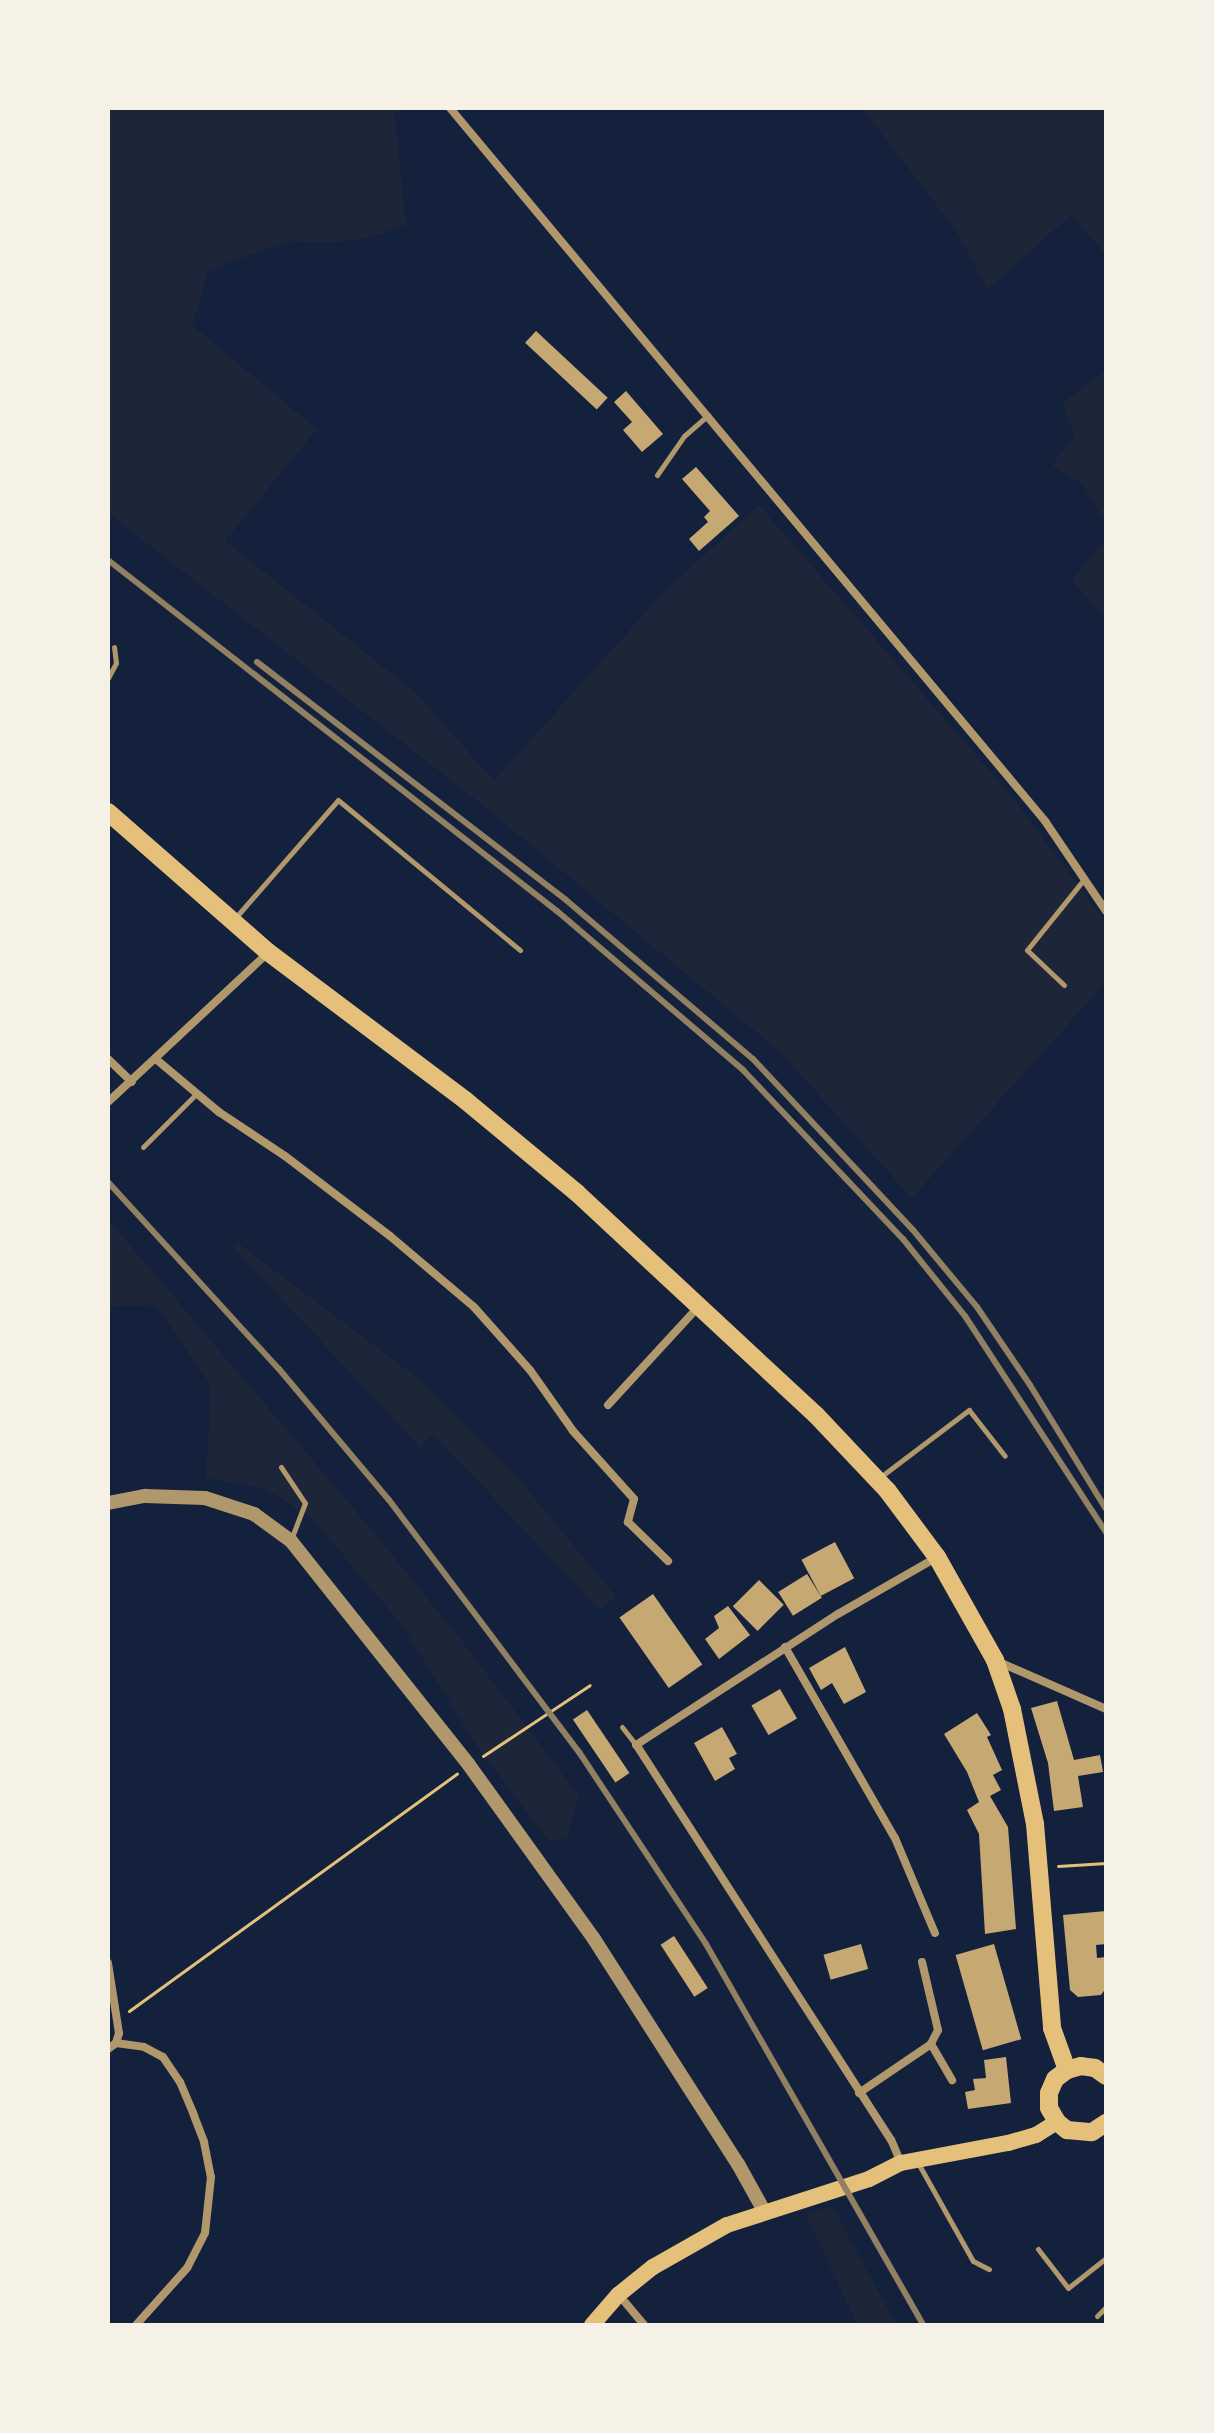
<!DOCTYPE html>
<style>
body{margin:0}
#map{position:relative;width:1214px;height:2433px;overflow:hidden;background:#14213d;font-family:"Exo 2",sans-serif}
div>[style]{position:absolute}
.green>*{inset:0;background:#1d2539}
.building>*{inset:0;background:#c6a872;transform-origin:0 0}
.path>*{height:3px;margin:-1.5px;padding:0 1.5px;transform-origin:1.5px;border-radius:1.5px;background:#e5c07b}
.service>*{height:5px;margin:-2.5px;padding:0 2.5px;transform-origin:2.5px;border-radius:2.5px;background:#b1986c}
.minor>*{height:8px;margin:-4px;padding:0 4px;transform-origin:4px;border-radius:4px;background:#b1986c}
.tertiary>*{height:14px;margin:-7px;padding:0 7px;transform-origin:7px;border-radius:7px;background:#b1986c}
.secondary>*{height:16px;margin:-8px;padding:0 8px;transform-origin:8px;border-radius:8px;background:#e5c07b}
.trunk>*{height:18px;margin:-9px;padding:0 9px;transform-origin:9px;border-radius:9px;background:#e5c07b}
.rail>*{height:6px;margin:-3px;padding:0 3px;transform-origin:3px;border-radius:3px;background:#918062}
span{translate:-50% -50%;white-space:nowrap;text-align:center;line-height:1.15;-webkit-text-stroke:6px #f6f1e7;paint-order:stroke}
.frame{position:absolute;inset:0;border:110px solid #f6f1e7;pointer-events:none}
</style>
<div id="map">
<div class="green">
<div style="clip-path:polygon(108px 108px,394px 108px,406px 225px,368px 238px,329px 243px,288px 241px,209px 270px,192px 325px,317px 429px,225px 541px,416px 693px,494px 781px,663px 593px,759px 505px,1013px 798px,1106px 923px,1106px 982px,912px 1198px,779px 1051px,484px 806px,108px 513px)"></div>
<div style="clip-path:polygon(862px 108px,1106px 108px,1106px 255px,1071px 215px,988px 289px,953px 226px)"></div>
<div style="clip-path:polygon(1106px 370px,1106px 524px,1083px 485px,1052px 465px,1075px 436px,1062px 403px)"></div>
<div style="clip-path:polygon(1106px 539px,1106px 620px,1072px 580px)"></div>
<div style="clip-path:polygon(108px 1219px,380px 1540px,458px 1636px,579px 1796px,567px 1837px,549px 1841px,477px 1746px,401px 1624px,312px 1518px,264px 1488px,206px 1478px,211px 1386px,156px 1305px,108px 1306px)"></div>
<div style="clip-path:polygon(238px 1243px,415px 1376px,513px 1472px,616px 1597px,600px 1610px,433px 1434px,420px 1447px,233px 1247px)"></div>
<div style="clip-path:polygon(833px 2207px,896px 2325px,858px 2325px,806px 2215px)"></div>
</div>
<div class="building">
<div style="left:536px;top:331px;width:98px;height:16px;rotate:43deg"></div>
<div style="clip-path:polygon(626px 391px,663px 434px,642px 452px,623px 430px,632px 422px,614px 402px)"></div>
<div style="clip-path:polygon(696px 467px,739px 516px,699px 551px,689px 539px,708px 522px,704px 517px,710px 511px,682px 479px)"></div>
<div style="left:835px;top:1542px;width:41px;height:38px;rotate:62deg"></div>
<div style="left:807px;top:1574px;width:28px;height:34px;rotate:58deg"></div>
<div style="left:759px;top:1580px;width:35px;height:37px;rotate:45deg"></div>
<div style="left:653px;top:1594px;width:86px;height:41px;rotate:55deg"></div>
<div style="clip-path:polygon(728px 1606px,750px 1635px,719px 1659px,705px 1639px,719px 1628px,714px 1616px)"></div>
<div style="clip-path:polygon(845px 1647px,866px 1692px,844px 1704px,832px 1683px,821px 1690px,809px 1668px)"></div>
<div style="left:780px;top:1689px;width:34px;height:33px;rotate:60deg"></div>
<div style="clip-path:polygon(1057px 1701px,1074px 1760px,1100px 1755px,1103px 1772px,1078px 1776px,1083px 1807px,1054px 1811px,1048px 1763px,1031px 1708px)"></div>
<div style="left:587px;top:1710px;width:76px;height:17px;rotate:56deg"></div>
<div style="clip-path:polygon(977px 1713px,991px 1735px,987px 1737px,1002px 1770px,993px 1775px,1001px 1790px,990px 1796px,1008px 1827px,1016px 1929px,985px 1934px,979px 1834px,967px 1810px,979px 1802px,967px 1772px,944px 1734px)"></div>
<div style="clip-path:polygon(722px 1727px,737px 1754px,729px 1758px,735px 1769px,715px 1781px,694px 1743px)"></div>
<div style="clip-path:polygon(1106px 1911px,1106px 1944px,1096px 1945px,1097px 1958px,1106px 1957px,1106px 1988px,1101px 1995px,1078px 1997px,1070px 1990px,1063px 1915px)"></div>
<div style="left:674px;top:1936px;width:62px;height:16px;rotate:57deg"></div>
<div style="left:861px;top:1944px;width:26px;height:39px;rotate:74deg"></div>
<div style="left:994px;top:1944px;width:99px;height:40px;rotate:74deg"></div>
<div style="clip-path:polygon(1006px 2057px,1011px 2103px,968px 2109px,965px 2092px,975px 2090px,973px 2079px,986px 2078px,984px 2060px)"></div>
</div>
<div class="path">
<div style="left:483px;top:1756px;width:128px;rotate:-33.6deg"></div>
<div style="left:1058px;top:1866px;width:48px;rotate:-3.6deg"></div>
<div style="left:129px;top:2011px;width:405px;rotate:-35.9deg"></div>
</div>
<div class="service">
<div style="left:657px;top:475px;width:47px;rotate:-55.3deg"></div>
<div style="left:684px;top:436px;width:32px;rotate:-41deg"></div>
<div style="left:108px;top:678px;width:17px;rotate:-62deg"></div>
<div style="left:116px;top:663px;width:16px;rotate:-97deg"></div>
<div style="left:236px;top:917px;width:155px;rotate:-48.9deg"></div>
<div style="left:338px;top:800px;width:236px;rotate:39.5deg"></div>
<div style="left:1064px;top:985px;width:51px;rotate:-136.6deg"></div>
<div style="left:1027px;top:950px;width:91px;rotate:-51.2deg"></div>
<div style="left:143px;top:1147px;width:75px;rotate:-45deg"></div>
<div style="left:281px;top:1467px;width:43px;rotate:56.3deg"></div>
<div style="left:305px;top:1503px;width:40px;rotate:111deg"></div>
<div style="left:879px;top:1478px;width:113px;rotate:-37.1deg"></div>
<div style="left:969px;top:1410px;width:58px;rotate:52deg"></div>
<div style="left:622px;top:1727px;width:23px;rotate:52deg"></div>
<div style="left:918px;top:2163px;width:112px;rotate:60.7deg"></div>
<div style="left:973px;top:2261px;width:18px;rotate:27deg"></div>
<div style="left:1038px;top:2249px;width:49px;rotate:52.4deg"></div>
<div style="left:1068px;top:2288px;width:48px;rotate:-38.3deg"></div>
<div style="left:1097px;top:2316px;width:13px;rotate:-45deg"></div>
</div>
<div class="minor">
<div style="left:450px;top:108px;width:929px;rotate:50.15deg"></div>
<div style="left:1045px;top:821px;width:109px;rotate:55.9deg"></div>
<div style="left:108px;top:1059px;width:33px;rotate:44deg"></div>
<div style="left:157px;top:1060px;width:81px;rotate:40deg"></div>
<div style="left:219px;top:1112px;width:79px;rotate:33.7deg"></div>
<div style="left:285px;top:1156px;width:132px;rotate:37.3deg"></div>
<div style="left:390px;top:1236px;width:110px;rotate:40.2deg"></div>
<div style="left:474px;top:1307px;width:84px;rotate:48.4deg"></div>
<div style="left:530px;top:1370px;width:75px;rotate:54.8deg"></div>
<div style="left:573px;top:1431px;width:91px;rotate:48.1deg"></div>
<div style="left:634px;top:1499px;width:24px;rotate:105deg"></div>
<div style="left:628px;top:1522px;width:56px;rotate:44.3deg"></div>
<div style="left:108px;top:1102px;width:219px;rotate:-43deg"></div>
<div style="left:608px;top:1405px;width:133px;rotate:-47.4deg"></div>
<div style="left:785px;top:1647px;width:220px;rotate:60.1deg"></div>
<div style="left:895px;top:1838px;width:103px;rotate:67.2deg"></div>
<div style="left:999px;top:1662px;width:117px;rotate:23.7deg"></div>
<div style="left:922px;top:1962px;width:70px;rotate:76.8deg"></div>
<div style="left:938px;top:2030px;width:16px;rotate:117deg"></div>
<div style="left:931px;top:2044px;width:42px;rotate:59.7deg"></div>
<div style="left:108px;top:1963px;width:71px;rotate:81.1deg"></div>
<div style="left:119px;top:2033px;width:10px;rotate:107deg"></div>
<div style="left:116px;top:2043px;width:10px;rotate:143deg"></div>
<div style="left:116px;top:2043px;width:28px;rotate:8deg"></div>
<div style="left:144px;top:2047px;width:21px;rotate:28deg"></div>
<div style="left:163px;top:2057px;width:30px;rotate:56deg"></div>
<div style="left:180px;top:2082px;width:34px;rotate:67deg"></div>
<div style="left:193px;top:2113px;width:31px;rotate:69deg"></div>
<div style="left:204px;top:2142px;width:36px;rotate:79deg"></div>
<div style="left:211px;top:2177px;width:56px;rotate:96.1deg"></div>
<div style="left:205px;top:2233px;width:39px;rotate:117deg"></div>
<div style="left:187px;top:2268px;width:76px;rotate:131.8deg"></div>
<div style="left:859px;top:2093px;width:87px;rotate:-34.2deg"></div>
<div style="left:901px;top:2163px;width:25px;rotate:-113deg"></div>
<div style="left:891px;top:2140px;width:470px;rotate:-122.8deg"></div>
<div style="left:636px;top:1745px;width:241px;rotate:-33deg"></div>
<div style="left:838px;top:1614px;width:114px;rotate:-29.9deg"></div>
<div style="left:619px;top:2295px;width:39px;rotate:50deg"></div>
</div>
<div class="tertiary">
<div style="left:108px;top:1503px;width:38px;rotate:-11deg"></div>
<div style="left:145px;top:1496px;width:60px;rotate:1.9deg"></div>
<div style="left:205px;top:1498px;width:52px;rotate:18.1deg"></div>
<div style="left:254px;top:1514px;width:46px;rotate:36.1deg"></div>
<div style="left:291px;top:1541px;width:286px;rotate:51.5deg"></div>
<div style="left:469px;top:1765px;width:214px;rotate:54.3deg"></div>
<div style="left:594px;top:1939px;width:267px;rotate:57.4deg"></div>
<div style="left:738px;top:2164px;width:54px;rotate:61deg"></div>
</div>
<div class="secondary">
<div style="left:592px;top:2325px;width:40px;rotate:-49deg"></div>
<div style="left:618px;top:2295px;width:45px;rotate:-38.7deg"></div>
<div style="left:653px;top:2267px;width:85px;rotate:-29.6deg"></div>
<div style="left:727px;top:2225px;width:149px;rotate:-17.9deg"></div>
<div style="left:869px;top:2179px;width:36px;rotate:-27deg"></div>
<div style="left:901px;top:2163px;width:109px;rotate:-10.6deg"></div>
<div style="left:1008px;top:2143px;width:29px;rotate:-16deg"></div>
<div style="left:1036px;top:2135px;width:25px;rotate:-32deg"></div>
</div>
<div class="trunk">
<div style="left:108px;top:812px;width:213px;rotate:41.2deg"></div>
<div style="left:268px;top:952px;width:246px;rotate:36.9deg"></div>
<div style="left:465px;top:1100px;width:146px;rotate:39.7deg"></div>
<div style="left:577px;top:1193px;width:326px;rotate:42.9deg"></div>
<div style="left:816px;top:1415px;width:103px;rotate:46.6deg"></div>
<div style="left:887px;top:1490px;width:84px;rotate:53.3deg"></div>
<div style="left:937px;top:1557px;width:118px;rotate:60.6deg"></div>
<div style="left:995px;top:1660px;width:52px;rotate:70.9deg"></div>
<div style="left:1012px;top:1709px;width:117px;rotate:78.7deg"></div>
<div style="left:1035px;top:1824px;width:205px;rotate:85.2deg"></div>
<div style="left:1052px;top:2028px;width:45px;rotate:70.3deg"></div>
<div style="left:1106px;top:2076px;width:14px;rotate:-144deg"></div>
<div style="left:1095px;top:2068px;width:14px;rotate:-172deg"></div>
<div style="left:1081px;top:2066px;width:15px;rotate:164deg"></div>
<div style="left:1067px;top:2070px;width:15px;rotate:143deg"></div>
<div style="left:1055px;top:2079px;width:15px;rotate:113deg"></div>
<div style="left:1049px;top:2093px;width:15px;rotate:90deg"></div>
<div style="left:1049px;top:2108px;width:16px;rotate:60deg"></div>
<div style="left:1057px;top:2122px;width:13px;rotate:39deg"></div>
<div style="left:1067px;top:2130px;width:25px;rotate:5deg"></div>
<div style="left:1092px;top:2132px;width:17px;rotate:-33deg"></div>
</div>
<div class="rail">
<div style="left:108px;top:560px;width:570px;rotate:38.02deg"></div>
<div style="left:557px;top:911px;width:245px;rotate:40.5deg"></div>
<div style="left:743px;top:1070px;width:233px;rotate:46.6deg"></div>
<div style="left:903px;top:1239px;width:99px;rotate:51.2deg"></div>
<div style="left:965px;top:1316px;width:258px;rotate:56.9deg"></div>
<div style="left:257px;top:662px;width:390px;rotate:37.6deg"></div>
<div style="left:566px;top:900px;width:245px;rotate:40.4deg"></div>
<div style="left:753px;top:1059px;width:234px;rotate:46.9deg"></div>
<div style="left:913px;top:1230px;width:100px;rotate:50.3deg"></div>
<div style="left:977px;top:1307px;width:94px;rotate:55.8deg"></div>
<div style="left:1030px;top:1385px;width:145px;rotate:58.5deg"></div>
<div style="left:108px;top:1182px;width:253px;rotate:47.6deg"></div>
<div style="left:279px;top:1369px;width:171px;rotate:50deg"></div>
<div style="left:389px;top:1500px;width:316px;rotate:53deg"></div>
<div style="left:579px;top:1752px;width:230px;rotate:56.5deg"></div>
<div style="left:706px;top:1944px;width:438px;rotate:60.3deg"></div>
</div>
<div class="frame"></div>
</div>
